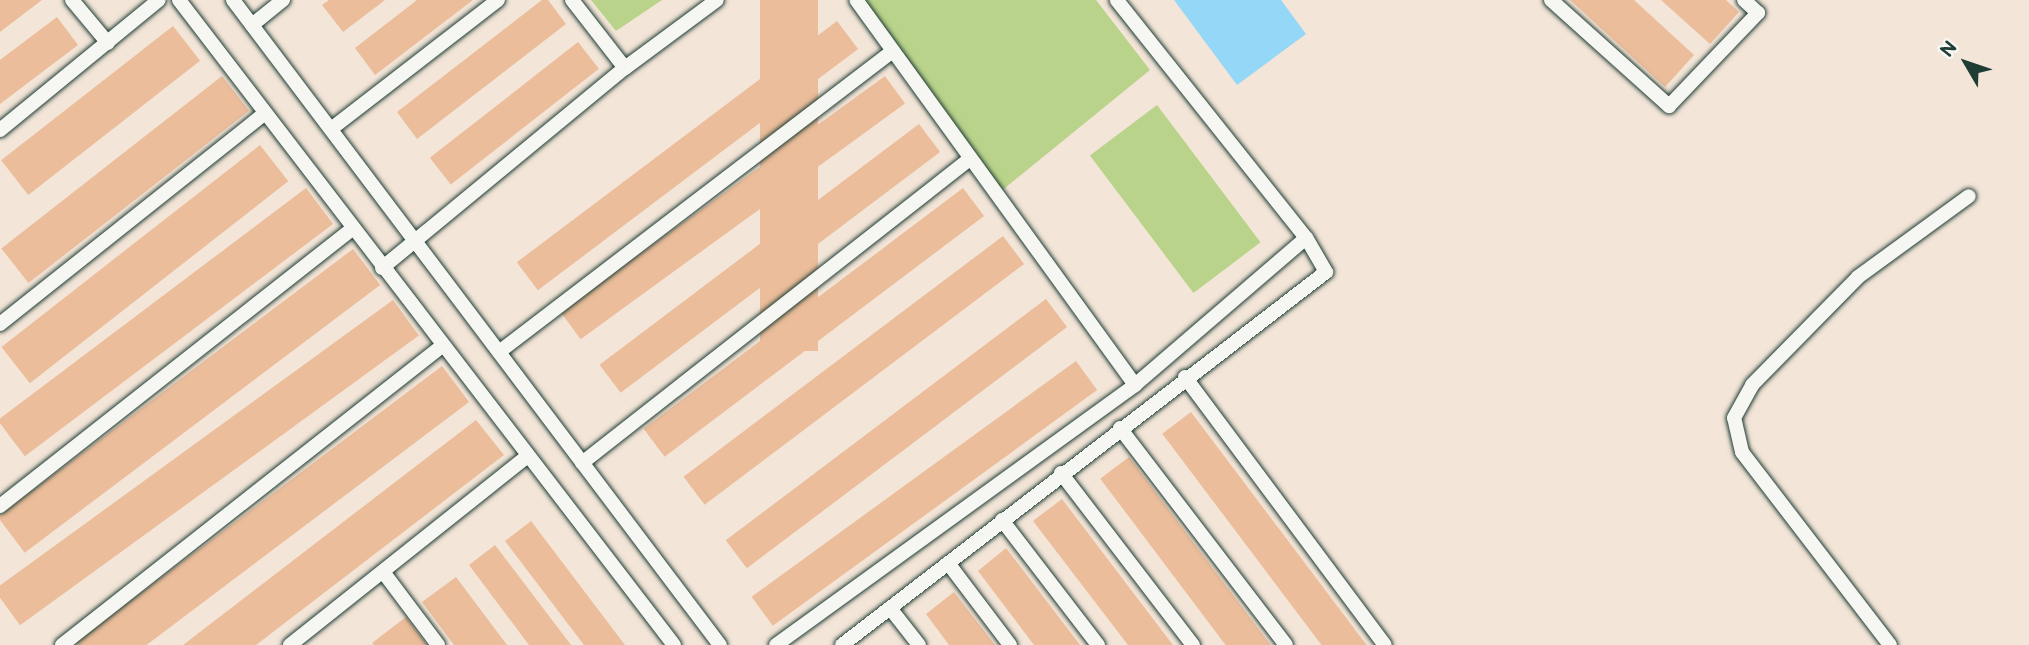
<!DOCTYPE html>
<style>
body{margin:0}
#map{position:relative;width:2029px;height:645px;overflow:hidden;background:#f3e5d8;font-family:"Balsamiq Sans",sans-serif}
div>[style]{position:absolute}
.green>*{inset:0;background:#bad38b;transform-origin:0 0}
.water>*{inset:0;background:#95d7f7}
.building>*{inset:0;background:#ebbd9b;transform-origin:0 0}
.roads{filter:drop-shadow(0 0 2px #1f3d34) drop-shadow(0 0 2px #1f3d34)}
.lane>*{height:14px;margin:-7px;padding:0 7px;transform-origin:7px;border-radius:7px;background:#f6f6f2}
span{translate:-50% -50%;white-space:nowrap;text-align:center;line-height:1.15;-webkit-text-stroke:5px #f6f6f2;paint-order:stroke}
.north{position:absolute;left:1931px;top:28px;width:70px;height:70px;-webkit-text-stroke:5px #f6f6f2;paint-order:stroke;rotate:309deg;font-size:19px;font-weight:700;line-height:28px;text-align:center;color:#1f3d34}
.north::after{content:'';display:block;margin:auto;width:24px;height:32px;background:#1f3d34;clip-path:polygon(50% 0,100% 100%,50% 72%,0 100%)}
</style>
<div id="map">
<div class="green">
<div style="clip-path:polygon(591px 0,662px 0,616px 31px)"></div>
<div style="clip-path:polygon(857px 0,1096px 0,1150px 70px,1000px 192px)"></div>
<div style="left:1157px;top:105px;width:172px;height:84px;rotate:53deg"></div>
</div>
<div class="water">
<div style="clip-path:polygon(1174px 0,1281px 0,1306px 34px,1237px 85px)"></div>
</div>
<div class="building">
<div style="clip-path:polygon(0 0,42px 0,0 32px)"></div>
<div style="clip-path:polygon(329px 0,385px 0,343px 32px,322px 5px)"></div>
<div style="clip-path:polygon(417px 0,473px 0,375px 75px,355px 48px)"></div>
<div style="clip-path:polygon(542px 0,548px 0,566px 24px,417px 139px,397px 112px)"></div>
<div style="left:760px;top:0;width:58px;height:351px"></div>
<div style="clip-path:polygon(1570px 0,1634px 0,1694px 55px,1665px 87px)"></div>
<div style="clip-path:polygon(1661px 0,1726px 0,1739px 12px,1710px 44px)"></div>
<div style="clip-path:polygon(57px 17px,78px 45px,0 104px,0 60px)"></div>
<div style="left:837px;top:21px;width:35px;height:401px;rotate:53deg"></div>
<div style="left:173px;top:26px;width:44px;height:218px;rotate:52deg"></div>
<div style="left:578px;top:42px;width:34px;height:188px;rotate:52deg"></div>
<div style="left:222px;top:76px;width:44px;height:280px;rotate:52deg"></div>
<div style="left:885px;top:76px;width:34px;height:401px;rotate:54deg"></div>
<div style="left:919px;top:124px;width:35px;height:400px;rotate:53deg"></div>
<div style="left:260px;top:145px;width:46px;height:328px;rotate:52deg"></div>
<div style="left:306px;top:188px;width:45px;height:386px;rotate:53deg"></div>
<div style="left:963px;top:188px;width:35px;height:400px;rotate:53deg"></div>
<div style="left:1003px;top:236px;width:35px;height:400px;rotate:53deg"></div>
<div style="left:353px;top:249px;width:45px;height:445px;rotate:53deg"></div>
<div style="left:1046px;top:299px;width:35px;height:401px;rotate:53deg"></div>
<div style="left:393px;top:300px;width:44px;height:493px;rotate:54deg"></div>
<div style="left:1076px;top:361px;width:36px;height:401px;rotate:54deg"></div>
<div style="left:442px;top:366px;width:45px;height:458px;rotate:53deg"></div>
<div style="left:1191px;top:412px;width:293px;height:36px;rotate:53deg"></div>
<div style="clip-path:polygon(476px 420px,504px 455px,256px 645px,183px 645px)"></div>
<div style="left:1129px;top:457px;width:236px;height:36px;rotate:53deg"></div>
<div style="clip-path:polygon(1062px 499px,1173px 645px,1128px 645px,1033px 521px)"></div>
<div style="clip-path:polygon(531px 521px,625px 645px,584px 645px,505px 541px)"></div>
<div style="clip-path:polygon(495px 545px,571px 645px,529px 645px,469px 565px)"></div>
<div style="clip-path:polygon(1006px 548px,1080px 645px,1034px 645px,978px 571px)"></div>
<div style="clip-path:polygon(456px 577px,507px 645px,454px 645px,422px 602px)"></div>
<div style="clip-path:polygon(954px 592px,995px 645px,949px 645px,926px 614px)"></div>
<div style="clip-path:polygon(406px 617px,427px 645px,374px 645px,372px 643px)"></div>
</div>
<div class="roads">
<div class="lane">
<div style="left:72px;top:0;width:56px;rotate:50.1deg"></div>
<div style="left:179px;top:0;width:813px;rotate:52.5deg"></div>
<div style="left:233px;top:0;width:808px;rotate:52.95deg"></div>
<div style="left:572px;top:0;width:86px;rotate:52.1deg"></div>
<div style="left:1551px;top:0;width:159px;rotate:41.9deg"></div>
<div style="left:1669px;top:106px;width:129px;rotate:-46.3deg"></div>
<div style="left:1758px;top:13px;width:19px;rotate:-137deg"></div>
<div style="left:252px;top:25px;width:40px;rotate:-39deg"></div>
<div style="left:331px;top:129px;width:211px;rotate:-37.7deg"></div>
<div style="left:0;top:130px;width:205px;rotate:-39.3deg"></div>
<div style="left:382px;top:268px;width:315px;rotate:-39.5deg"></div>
<div style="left:625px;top:68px;width:114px;rotate:-36.5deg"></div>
<div style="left:0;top:324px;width:336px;rotate:-38.5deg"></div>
<div style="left:499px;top:352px;width:494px;rotate:-37.4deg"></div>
<div style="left:1185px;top:377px;width:334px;rotate:53.3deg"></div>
<div style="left:1135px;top:385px;width:225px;rotate:-40.7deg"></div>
<div style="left:1120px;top:428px;width:273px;rotate:52.6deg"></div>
<div style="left:582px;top:463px;width:491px;rotate:-38.1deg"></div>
<div style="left:1061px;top:473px;width:217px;rotate:52.5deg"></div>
<div style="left:0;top:506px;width:448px;rotate:-38.2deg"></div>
<div style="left:1002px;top:520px;width:158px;rotate:52.5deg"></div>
<div style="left:948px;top:563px;width:103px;rotate:52.9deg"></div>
<div style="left:384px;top:573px;width:90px;rotate:53.1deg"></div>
<div style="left:890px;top:608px;width:47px;rotate:51.9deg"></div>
<div style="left:62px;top:645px;width:484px;rotate:-38.2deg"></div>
<div style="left:290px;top:645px;width:304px;rotate:-38.5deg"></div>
<div style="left:776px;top:645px;width:443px;rotate:-35.9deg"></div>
<div style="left:1135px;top:385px;width:475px;rotate:-125.9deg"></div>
<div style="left:842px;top:645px;width:611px;rotate:-37.62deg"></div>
<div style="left:1326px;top:272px;width:39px;rotate:-120deg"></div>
<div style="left:1306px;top:238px;width:304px;rotate:-128.5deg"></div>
<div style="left:1890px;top:645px;width:243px;rotate:-127.5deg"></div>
<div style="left:1742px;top:452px;width:35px;rotate:-103deg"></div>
<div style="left:1734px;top:418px;width:38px;rotate:-61deg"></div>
<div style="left:1752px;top:385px;width:151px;rotate:-45.5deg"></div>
<div style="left:1858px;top:277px;width:137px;rotate:-36.1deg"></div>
</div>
</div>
<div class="north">N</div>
</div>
